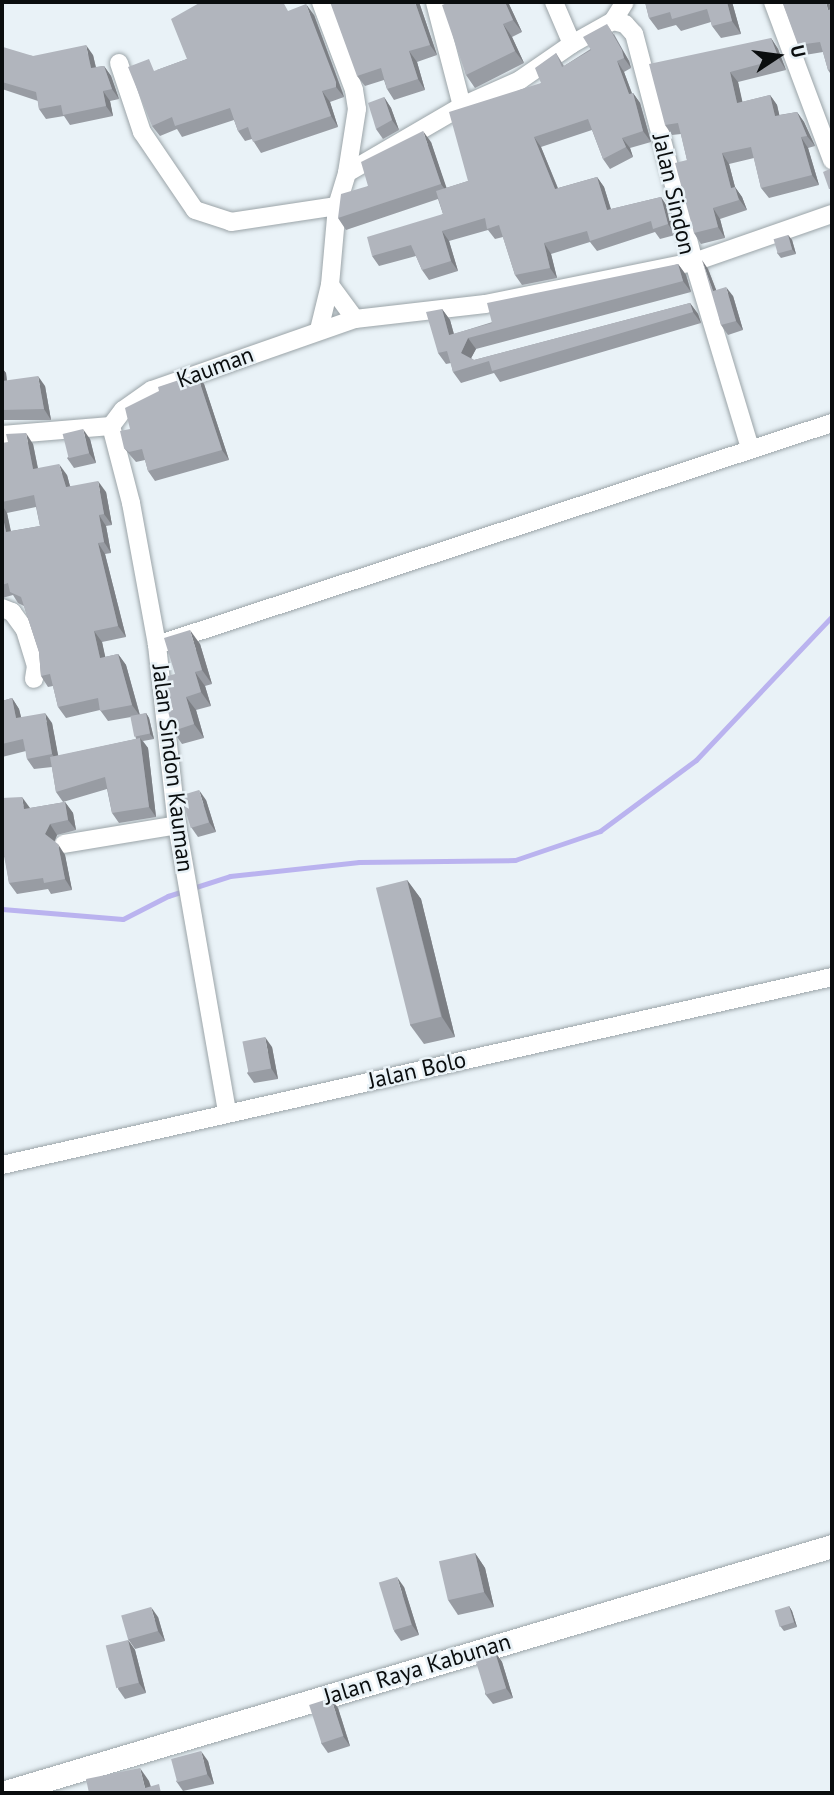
<!DOCTYPE html>
<style>
body{margin:0}
#map{position:relative;width:834px;height:1795px;overflow:hidden;background:#e9f2f7;font-family:"PT Sans",sans-serif}
div>[style]{position:absolute}
.stream>*{height:5px;margin:-2.5px;padding:0 2.5px;transform-origin:2.5px;border-radius:2.5px;background:#bab3ef}
.roads{filter:drop-shadow(0 0 2px #9ba4a8) drop-shadow(0 0 2px #9ba4a8)}
.minor>*{height:18px;margin:-9px;padding:0 9px;transform-origin:9px;border-radius:9px;background:#fff}
.tertiary>*{height:23px;margin:-11.5px;padding:0 11.5px;transform-origin:11.5px;border-radius:11.5px;background:#fff}
.wall>*{inset:0;background:#989ca3}
.shaded-wall>*{inset:0;background:#7c7f84}
.building>*{inset:0;background:#b1b5bd;transform-origin:0 0}
span{translate:-50% -50%;white-space:nowrap;text-align:center;line-height:1.15;-webkit-text-stroke:5px #e9f2f7;paint-order:stroke}
.street-label{font-size:23px;color:#0a0d0e}
.frame{position:absolute;inset:0;border:4px solid #0a0d0e;pointer-events:none}
.north{position:absolute;left:743px;top:21px;width:70px;height:70px;-webkit-text-stroke:5px #e9f2f7;paint-order:stroke;rotate:77deg;font-size:19px;font-weight:700;line-height:28px;text-align:center;color:#0a0d0e}
.north::after{content:'';display:block;margin:auto;width:24px;height:32px;background:#0a0d0e;clip-path:polygon(50% 0,100% 100%,50% 72%,0 100%)}
</style>
<div id="map">
<div class="stream">
<div style="left:2px;top:909px;width:121px;rotate:4.7deg"></div>
<div style="left:123px;top:919px;width:51px;rotate:-27.1deg"></div>
<div style="left:168px;top:896px;width:65px;rotate:-17.9deg"></div>
<div style="left:230px;top:876px;width:130px;rotate:-6.2deg"></div>
<div style="left:359px;top:862px;width:156px;rotate:-0.7deg"></div>
<div style="left:515px;top:860px;width:90px;rotate:-18.8deg"></div>
<div style="left:600px;top:831px;width:119px;rotate:-36.5deg"></div>
<div style="left:696px;top:760px;width:198px;rotate:-46.6deg"></div>
</div>
<div class="roads">
<div class="minor">
<div style="left:321px;top:2px;width:94px;rotate:69.4deg"></div>
<div style="left:354px;top:90px;width:19px;rotate:81deg"></div>
<div style="left:357px;top:109px;width:65px;rotate:98.9deg"></div>
<div style="left:773px;top:2px;width:169px;rotate:69.5deg"></div>
<div style="left:613px;top:21px;width:22px;rotate:-58deg"></div>
<div style="left:119px;top:63px;width:73px;rotate:71.6deg"></div>
<div style="left:142px;top:132px;width:94px;rotate:55.8deg"></div>
<div style="left:195px;top:210px;width:38px;rotate:18deg"></div>
<div style="left:231px;top:222px;width:107px;rotate:-8.6deg"></div>
<div style="left:462px;top:106px;width:64px;rotate:-24.1deg"></div>
<div style="left:520px;top:80px;width:63px;rotate:-34.7deg"></div>
<div style="left:330px;top:285px;width:42px;rotate:53.7deg"></div>
<div style="left:319px;top:330px;width:46px;rotate:-76.3deg"></div>
<div style="left:330px;top:285px;width:79px;rotate:-84.9deg"></div>
<div style="left:337px;top:206px;width:34px;rotate:-73deg"></div>
<div style="left:347px;top:173px;width:133px;rotate:-30.2deg"></div>
<div style="left:462px;top:106px;width:107px;rotate:-104.6deg"></div>
<div style="left:111px;top:426px;width:80px;rotate:75.4deg"></div>
<div style="left:131px;top:503px;width:144px;rotate:79.6deg"></div>
<div style="left:157px;top:645px;width:181px;rotate:83.7deg"></div>
<div style="left:177px;top:825px;width:291px;rotate:80.1deg"></div>
<div style="left:2px;top:435px;width:109px;rotate:-4.7deg"></div>
<div style="left:111px;top:426px;width:20px;rotate:-53deg"></div>
<div style="left:123px;top:410px;width:35px;rotate:-35deg"></div>
<div style="left:152px;top:390px;width:215px;rotate:-19.3deg"></div>
<div style="left:355px;top:319px;width:131px;rotate:-6.6deg"></div>
<div style="left:485px;top:304px;width:213px;rotate:-11.4deg"></div>
<div style="left:694px;top:262px;width:236px;rotate:-104.7deg"></div>
<div style="left:634px;top:34px;width:13px;rotate:-132deg"></div>
<div style="left:625px;top:24px;width:12px;rotate:-166deg"></div>
<div style="left:613px;top:21px;width:47px;rotate:150.7deg"></div>
<div style="left:572px;top:44px;width:46px;rotate:-113.2deg"></div>
<div style="left:750px;top:448px;width:194px;rotate:-106.8deg"></div>
<div style="left:694px;top:262px;width:146px;rotate:-19.2deg"></div>
<div style="left:2px;top:608px;width:11px;rotate:22deg"></div>
<div style="left:12px;top:612px;width:22px;rotate:54deg"></div>
<div style="left:25px;top:630px;width:38px;rotate:73deg"></div>
<div style="left:36px;top:666px;width:13px;rotate:99deg"></div>
<div style="left:157px;top:645px;width:711px;rotate:-18.21deg"></div>
<div style="left:64px;top:844px;width:115px;rotate:-9.5deg"></div>
<div style="left:2px;top:1165px;width:851px;rotate:-12.76deg"></div>
</div>
<div class="tertiary">
<div style="left:2px;top:1793px;width:866px;rotate:-16.57deg"></div>
</div>
</div>
<div class="wall">
<div style="clip-path:polygon(419px 2px,437px 55px,417px 62px,425px 90px,394px 100px,387px 89px,384px 80px,365px 86px,357px 76px)"></div>
<div style="clip-path:polygon(450px 2px,508px 2px,522px 32px,512px 37px,524px 63px,475px 88px,466px 75px)"></div>
<div style="clip-path:polygon(645px 2px,732px 2px,741px 34px,721px 38px,712px 26px,711px 22px,681px 31px,676px 25px,658px 30px,649px 18px)"></div>
<div style="clip-path:polygon(832px 9px,832px 76px,828px 70px,823px 52px,805px 55px,798px 45px)"></div>
<div style="clip-path:polygon(290px 11px,314px 15px,343px 93px,344px 97px,330px 102px,338px 127px,261px 153px,252px 139px,245px 141px,238px 131px,234px 120px,182px 137px,177px 129px,160px 136px,152px 126px,157px 70px,187px 59px)"></div>
<div style="clip-path:polygon(614px 34px,629px 61px,631px 68px,624px 72px,632px 93px,633px 93px,640px 103px,651px 142px,630px 148px,633px 157px,610px 169px,603px 159px,592px 130px,541px 147px,558px 188px,597px 177px,604px 187px,611px 209px,661px 197px,668px 208px,675px 235px,660px 239px,655px 232px,597px 251px,590px 242px,551px 254px,557px 278px,522px 285px,515px 275px,503px 237px,495px 239px,488px 230px,449px 241px,458px 271px,429px 280px,422px 270px,416px 256px,379px 266px,372px 256px,443px 214px,438px 199px,346px 230px,338px 218px,368px 186px,431px 142px,446px 188px,468px 181px,541px 83px,556px 53px,564px 66px)"></div>
<div style="clip-path:polygon(771px 38px,778px 49px,786px 70px,738px 82px,742px 102px,770px 95px,777px 105px,779px 115px,797px 112px,804px 122px,815px 146px,808px 148px,819px 185px,769px 198px,761px 188px,754px 158px,729px 164px,735px 187px,742px 197px,747px 210px,720px 219px,725px 238px,701px 244px,694px 233px,687px 160px,681px 134px,672px 135px,665px 125px)"></div>
<div style="clip-path:polygon(2px 52px,33px 56px,93px 55px,96px 67px,104px 66px,111px 76px,119px 99px,110px 101px,113px 116px,70px 125px,64px 116px,46px 119px,39px 109px,38px 101px,2px 89px)"></div>
<div style="clip-path:polygon(384px 97px,391px 108px,399px 130px,383px 139px,376px 129px)"></div>
<div style="clip-path:polygon(788px 235px,792px 240px,796px 254px,781px 258px,777px 253px)"></div>
<div style="clip-path:polygon(678px 264px,686px 275px,691px 292px,476px 349px,471px 358px,474px 360px,690px 303px,698px 314px,701px 323px,500px 382px,494px 373px,461px 383px,453px 372px,451px 363px,446px 364px,438px 353px,442px 309px,450px 320px,454px 334px)"></div>
<div style="clip-path:polygon(708px 269px,716px 290px,733px 296px,743px 330px,728px 335px,721px 325px)"></div>
<div style="clip-path:polygon(2px 368px,6px 373px,7px 381px,45px 386px,51px 420px,2px 420px)"></div>
<div style="clip-path:polygon(204px 384px,229px 460px,155px 481px,148px 471px,145px 460px,136px 462px,124px 448px,130px 429px)"></div>
<div style="clip-path:polygon(90px 439px,96px 463px,74px 468px,67px 458px)"></div>
<div style="clip-path:polygon(evenodd,2px 443px,33px 444px,38px 468px,67px 475px,70px 486px,106px 492px,112px 525px,106px 526px,111px 553px,105px 554px,126px 637px,102px 642px,105px 657px,118px 654px,126px 665px,140px 715px,146px 713px,149px 718px,154px 739px,143px 741px,148px 748px,156px 817px,119px 823px,112px 813px,107px 789px,63px 802px,56px 792px,52px 767px,34px 769px,27px 759px,26px 751px,2px 757px,2px 701px,12px 698px,19px 709px,21px 717px,52px 723px,58px 756px,136px 739px,131px 717px,108px 721px,100px 710px,66px 718px,58px 707px,53px 686px,48px 687px,41px 676px,39px 652px,24px 606px,18px 603px,13px 595px,2px 598px,2px 443px,36px 507px,40px 526px,11px 531px,7px 513px,36px 507px)"></div>
<div style="clip-path:polygon(200px 644px,212px 684px,205px 686px,211px 706px,196px 710px,204px 738px,182px 744px,173px 731px,175px 674px)"></div>
<div style="clip-path:polygon(2px 798px,30px 808px,65px 802px,73px 813px,76px 830px,57px 835px,54px 842px,65px 855px,72px 890px,51px 894px,48px 889px,17px 894px,9px 883px,5px 857px,2px 858px)"></div>
<div style="clip-path:polygon(206px 800px,216px 832px,198px 837px,191px 827px)"></div>
<div style="clip-path:polygon(407px 880px,421px 899px,455px 1037px,424px 1044px,410px 1025px)"></div>
<div style="clip-path:polygon(272px 1047px,278px 1079px,254px 1083px,247px 1073px)"></div>
<div style="clip-path:polygon(475px 1553px,485px 1568px,494px 1607px,458px 1615px,448px 1600px)"></div>
<div style="clip-path:polygon(404px 1587px,419px 1635px,401px 1641px,394px 1631px)"></div>
<div style="clip-path:polygon(789px 1606px,792px 1611px,797px 1627px,784px 1631px,780px 1626px)"></div>
<div style="clip-path:polygon(158px 1617px,165px 1641px,135px 1649px,128px 1639px)"></div>
<div style="clip-path:polygon(128px 1640px,135px 1650px,146px 1693px,125px 1699px,118px 1689px)"></div>
<div style="clip-path:polygon(495px 1652px,502px 1662px,513px 1698px,493px 1704px,485px 1694px)"></div>
<div style="clip-path:polygon(338px 1708px,350px 1746px,328px 1753px,321px 1743px)"></div>
<div style="clip-path:polygon(208px 1761px,214px 1784px,183px 1791px,176px 1781px)"></div>
</div>
<div class="shaded-wall">
<div style="clip-path:polygon(415px 2px,419px 2px,437px 55px,430px 45px)"></div>
<div style="clip-path:polygon(505px 2px,508px 2px,522px 32px,513px 20px)"></div>
<div style="clip-path:polygon(727px 2px,732px 2px,741px 34px,732px 21px)"></div>
<div style="clip-path:polygon(826px 2px,829px 2px,832px 11px,828px 10px)"></div>
<div style="clip-path:polygon(306px 4px,314px 15px,344px 97px,336px 87px)"></div>
<div style="clip-path:polygon(503px 24px,512px 37px,524px 63px,515px 51px)"></div>
<div style="clip-path:polygon(607px 24px,629px 61px,631px 68px,624px 58px)"></div>
<div style="clip-path:polygon(771px 38px,778px 49px,786px 70px,779px 59px)"></div>
<div style="clip-path:polygon(86px 45px,93px 55px,98px 78px,91px 68px)"></div>
<div style="clip-path:polygon(409px 51px,417px 62px,425px 90px,418px 79px)"></div>
<div style="clip-path:polygon(617px 61px,624px 72px,636px 105px,629px 94px)"></div>
<div style="clip-path:polygon(104px 66px,111px 76px,119px 99px,112px 89px)"></div>
<div style="clip-path:polygon(730px 72px,738px 82px,745px 113px,737px 103px)"></div>
<div style="clip-path:polygon(103px 91px,110px 101px,113px 116px,106px 106px)"></div>
<div style="clip-path:polygon(322px 91px,330px 102px,338px 127px,331px 116px)"></div>
<div style="clip-path:polygon(633px 93px,640px 103px,651px 142px,643px 131px)"></div>
<div style="clip-path:polygon(770px 95px,777px 105px,782px 126px,775px 116px)"></div>
<div style="clip-path:polygon(384px 97px,391px 108px,399px 130px,392px 120px)"></div>
<div style="clip-path:polygon(797px 112px,804px 122px,815px 146px,807px 136px)"></div>
<div style="clip-path:polygon(423px 131px,431px 142px,449px 195px,441px 184px)"></div>
<div style="clip-path:polygon(534px 137px,541px 147px,562px 199px,555px 189px)"></div>
<div style="clip-path:polygon(801px 137px,808px 148px,819px 185px,812px 175px)"></div>
<div style="clip-path:polygon(622px 138px,630px 148px,633px 157px,626px 147px)"></div>
<div style="clip-path:polygon(722px 153px,729px 164px,735px 187px,742px 197px,747px 210px,731px 188px)"></div>
<div style="clip-path:polygon(597px 177px,604px 187px,614px 220px,607px 210px)"></div>
<div style="clip-path:polygon(661px 197px,668px 208px,675px 235px,668px 224px)"></div>
<div style="clip-path:polygon(713px 208px,720px 219px,725px 238px,718px 227px)"></div>
<div style="clip-path:polygon(442px 231px,449px 241px,458px 271px,451px 261px)"></div>
<div style="clip-path:polygon(788px 235px,792px 240px,796px 254px,792px 249px)"></div>
<div style="clip-path:polygon(544px 243px,551px 254px,557px 278px,550px 268px)"></div>
<div style="clip-path:polygon(702px 260px,708px 269px,720px 300px,713px 291px)"></div>
<div style="clip-path:polygon(678px 264px,686px 275px,691px 292px,683px 281px)"></div>
<div style="clip-path:polygon(726px 287px,733px 296px,743px 330px,736px 321px)"></div>
<div style="clip-path:polygon(690px 303px,698px 314px,701px 323px,693px 312px)"></div>
<div style="clip-path:polygon(442px 309px,450px 320px,457px 346px,449px 335px)"></div>
<div style="clip-path:polygon(468px 338px,476px 349px,468px 364px,461px 353px)"></div>
<div style="clip-path:polygon(2px 368px,6px 373px,8px 392px,2px 383px)"></div>
<div style="clip-path:polygon(197px 374px,204px 384px,229px 460px,222px 450px)"></div>
<div style="clip-path:polygon(38px 376px,45px 386px,51px 420px,44px 409px)"></div>
<div style="clip-path:polygon(83px 429px,90px 439px,96px 463px,89px 453px)"></div>
<div style="clip-path:polygon(26px 433px,33px 444px,40px 480px,33px 469px)"></div>
<div style="clip-path:polygon(59px 464px,67px 475px,73px 498px,66px 487px)"></div>
<div style="clip-path:polygon(98px 481px,106px 492px,112px 525px,104px 514px)"></div>
<div style="clip-path:polygon(2px 505px,7px 513px,13px 543px,6px 532px,2px 513px)"></div>
<div style="clip-path:polygon(99px 515px,106px 526px,111px 553px,104px 542px)"></div>
<div style="clip-path:polygon(98px 543px,105px 554px,126px 637px,118px 626px)"></div>
<div style="clip-path:polygon(190px 630px,200px 644px,212px 684px,202px 670px)"></div>
<div style="clip-path:polygon(94px 631px,102px 642px,108px 669px,100px 658px)"></div>
<div style="clip-path:polygon(118px 654px,126px 665px,140px 716px,132px 705px)"></div>
<div style="clip-path:polygon(195px 672px,205px 686px,211px 706px,201px 692px)"></div>
<div style="clip-path:polygon(186px 697px,196px 710px,204px 738px,194px 724px)"></div>
<div style="clip-path:polygon(12px 698px,19px 709px,24px 729px,16px 718px)"></div>
<div style="clip-path:polygon(45px 713px,52px 723px,60px 765px,52px 754px)"></div>
<div style="clip-path:polygon(146px 713px,149px 718px,154px 739px,150px 734px)"></div>
<div style="clip-path:polygon(140px 738px,148px 748px,156px 817px,149px 807px)"></div>
<div style="clip-path:polygon(199px 790px,206px 800px,216px 832px,209px 822px)"></div>
<div style="clip-path:polygon(22px 797px,30px 808px,31px 820px,24px 809px)"></div>
<div style="clip-path:polygon(65px 802px,73px 813px,76px 830px,68px 820px)"></div>
<div style="clip-path:polygon(50px 824px,57px 835px,53px 845px,45px 834px)"></div>
<div style="clip-path:polygon(58px 844px,65px 855px,72px 890px,65px 879px)"></div>
<div style="clip-path:polygon(407px 880px,421px 899px,455px 1037px,442px 1017px)"></div>
<div style="clip-path:polygon(265px 1037px,272px 1047px,278px 1079px,271px 1068px)"></div>
<div style="clip-path:polygon(475px 1553px,485px 1568px,494px 1607px,484px 1592px)"></div>
<div style="clip-path:polygon(397px 1577px,404px 1587px,419px 1635px,412px 1625px)"></div>
<div style="clip-path:polygon(789px 1606px,792px 1611px,797px 1627px,794px 1622px)"></div>
<div style="clip-path:polygon(151px 1607px,158px 1617px,165px 1641px,158px 1631px)"></div>
<div style="clip-path:polygon(128px 1640px,135px 1650px,146px 1693px,139px 1683px)"></div>
<div style="clip-path:polygon(495px 1652px,502px 1662px,513px 1698px,506px 1688px)"></div>
<div style="clip-path:polygon(331px 1698px,338px 1708px,350px 1746px,343px 1736px)"></div>
<div style="clip-path:polygon(201px 1751px,208px 1761px,214px 1784px,207px 1774px)"></div>
<div style="clip-path:polygon(140px 1768px,149px 1781px,153px 1793px,145px 1788px)"></div>
</div>
<div class="building">
<div style="clip-path:polygon(201px 2px,283px 2px,288px 11px,306px 4px,336px 82px,336px 87px,322px 91px,331px 116px,253px 142px,248px 127px,238px 131px,230px 108px,175px 126px,172px 117px,152px 126px,128px 67px,149px 59px,154px 71px,187px 59px,171px 19px)"></div>
<div style="clip-path:polygon(330px 2px,415px 2px,430px 45px,409px 51px,418px 79px,387px 89px,381px 68px,357px 76px)"></div>
<div style="clip-path:polygon(450px 2px,505px 2px,513px 20px,503px 24px,515px 51px,466px 75px,442px 5px)"></div>
<div style="clip-path:polygon(645px 2px,727px 2px,732px 21px,712px 26px,707px 9px,672px 19px,670px 12px,649px 18px)"></div>
<div style="clip-path:polygon(790px 2px,826px 2px,828px 10px,832px 9px,832px 69px,828px 70px,820px 42px,798px 45px,783px 4px)"></div>
<div style="clip-path:polygon(607px 24px,622px 50px,624px 58px,617px 61px,629px 94px,633px 93px,643px 131px,622px 138px,626px 147px,603px 159px,588px 119px,534px 137px,555px 189px,597px 177px,607px 210px,661px 197px,668px 224px,653px 229px,651px 221px,590px 241px,587px 231px,544px 243px,550px 268px,515px 275px,499px 225px,487px 229px,485px 218px,442px 231px,451px 261px,422px 270px,411px 245px,372px 256px,367px 237px,443px 214px,436px 191px,468px 181px,449px 112px,541px 83px,535px 68px,556px 53px,562px 67px,591px 50px,583px 37px)"></div>
<div style="clip-path:polygon(771px 38px,779px 59px,730px 72px,737px 103px,770px 95px,775px 116px,797px 112px,807px 136px,801px 137px,812px 175px,761px 188px,751px 147px,722px 153px,731px 188px,735px 187px,739px 200px,713px 208px,718px 227px,694px 233px,675px 163px,687px 160px,678px 123px,665px 125px,649px 64px)"></div>
<div style="clip-path:polygon(86px 45px,91px 68px,104px 66px,112px 89px,103px 91px,106px 106px,63px 115px,61px 105px,39px 109px,36px 92px,2px 82px,2px 52px,3px 47px,33px 56px)"></div>
<div style="clip-path:polygon(384px 97px,392px 120px,376px 129px,368px 103px)"></div>
<div style="clip-path:polygon(423px 131px,441px 184px,338px 218px,341px 194px,368px 186px,361px 162px)"></div>
<div style="clip-path:polygon(832px 168px,832px 189px,829px 189px,823px 172px)"></div>
<div style="left:788px;top:235px;width:15px;height:15px;rotate:74deg"></div>
<div style="clip-path:polygon(702px 260px,713px 291px,726px 287px,736px 321px,721px 325px)"></div>
<div style="clip-path:polygon(678px 264px,683px 281px,468px 338px,461px 353px,474px 360px,690px 303px,693px 312px,492px 371px,489px 361px,453px 372px,447px 351px,438px 353px,426px 312px,442px 309px,449px 335px,492px 323px,487px 303px)"></div>
<div style="clip-path:polygon(197px 374px,222px 450px,148px 471px,142px 449px,129px 452px,124px 448px,120px 431px,130px 429px,125px 408px,159px 391px,158px 387px)"></div>
<div style="clip-path:polygon(38px 376px,44px 409px,2px 410px,2px 381px)"></div>
<div style="left:83px;top:429px;width:25px;height:21px;rotate:76deg"></div>
<div style="clip-path:polygon(26px 433px,33px 469px,59px 464px,66px 487px,98px 481px,104px 514px,99px 515px,104px 542px,98px 543px,118px 626px,94px 631px,100px 658px,118px 654px,132px 705px,100px 711px,98px 698px,58px 707px,50px 674px,41px 676px,39px 652px,21px 597px,10px 592px,8px 583px,2px 585px,2px 513px,6px 532px,40px 526px,34px 495px,2px 502px,2px 443px,8px 442px,6px 434px)"></div>
<div style="clip-path:polygon(190px 630px,202px 670px,195px 672px,201px 692px,186px 697px,194px 724px,173px 731px,168px 711px,173px 710px,164px 677px,175px 674px,164px 638px)"></div>
<div style="clip-path:polygon(12px 698px,16px 718px,45px 713px,52px 754px,27px 759px,23px 739px,2px 744px,2px 701px)"></div>
<div style="left:146px;top:713px;width:21px;height:16px;rotate:79deg"></div>
<div style="clip-path:polygon(140px 738px,149px 807px,112px 813px,105px 777px,56px 792px,50px 757px)"></div>
<div style="left:199px;top:790px;width:34px;height:19px;rotate:73deg"></div>
<div style="clip-path:polygon(22px 797px,24px 809px,65px 802px,68px 820px,50px 824px,45px 834px,58px 844px,65px 879px,44px 883px,43px 878px,9px 883px,2px 845px,2px 798px)"></div>
<div style="left:407px;top:880px;width:141px;height:32px;rotate:76deg"></div>
<div style="left:265px;top:1037px;width:32px;height:23px;rotate:79deg"></div>
<div style="left:475px;top:1553px;width:40px;height:37px;rotate:77deg"></div>
<div style="left:397px;top:1577px;width:50px;height:19px;rotate:73deg"></div>
<div style="left:789px;top:1606px;width:17px;height:15px;rotate:73deg"></div>
<div style="left:151px;top:1607px;width:25px;height:31px;rotate:74deg"></div>
<div style="left:128px;top:1640px;width:44px;height:23px;rotate:76deg"></div>
<div style="left:495px;top:1652px;width:38px;height:21px;rotate:73deg"></div>
<div style="left:331px;top:1698px;width:40px;height:23px;rotate:72deg"></div>
<div style="left:201px;top:1751px;width:24px;height:31px;rotate:75deg"></div>
<div style="clip-path:polygon(140px 1768px,145px 1788px,159px 1784px,161px 1793px,89px 1793px,86px 1779px)"></div>
</div>
<div class="street-label">
<span style="left:674px;top:194px;rotate:77deg">Jalan Sindon</span>
<span style="left:215px;top:367px;rotate:-20deg">Kauman</span>
<span style="left:173px;top:768px;rotate:83deg">Jalan Sindon Kauman</span>
<span style="left:417px;top:1070px;rotate:-13deg">Jalan Bolo</span>
<span style="left:417px;top:1669px;rotate:-17deg">Jalan Raya Kabunan</span>
</div>
<div class="frame"></div>
<div class="north">U</div>
</div>
